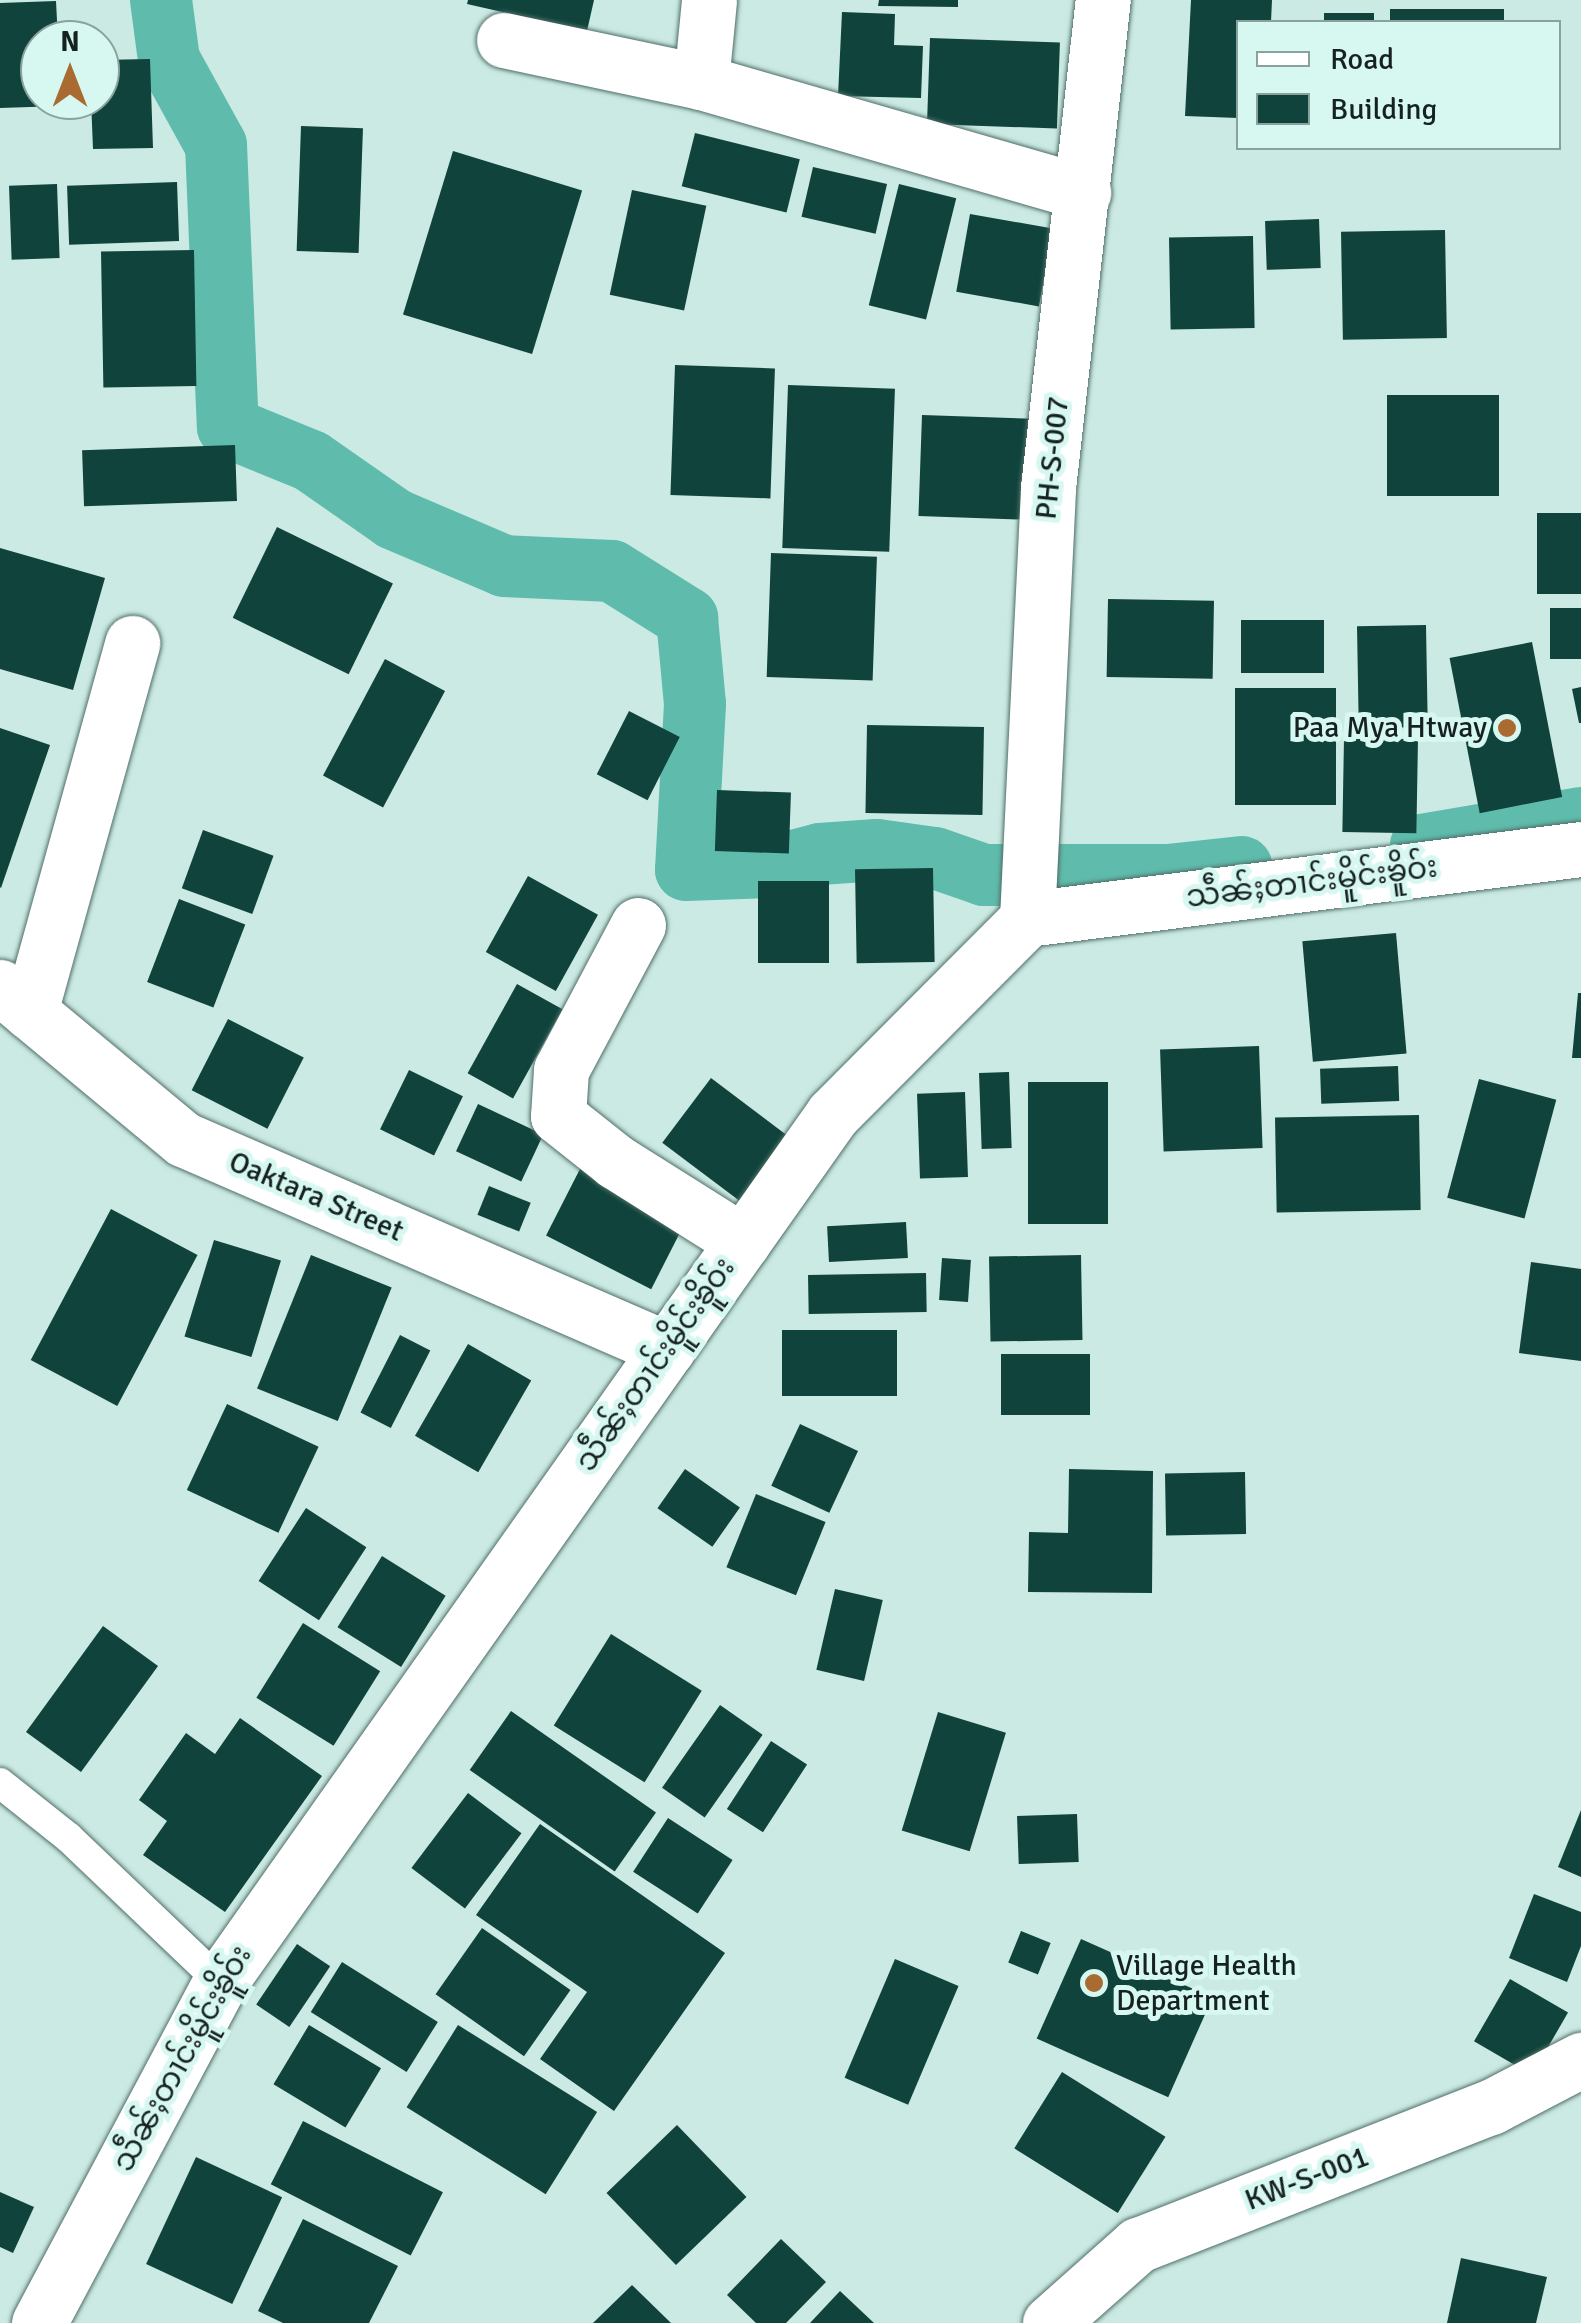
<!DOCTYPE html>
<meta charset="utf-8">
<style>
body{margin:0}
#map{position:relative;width:1581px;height:2323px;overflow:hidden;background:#caeae3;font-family:Signika,"Noto Sans Myanmar",sans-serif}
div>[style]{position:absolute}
.canal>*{height:62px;margin:-31px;padding:0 31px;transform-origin:31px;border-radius:31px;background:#5fbcac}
.building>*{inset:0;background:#0f433b;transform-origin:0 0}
.roads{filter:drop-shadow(0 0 2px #516e68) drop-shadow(0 0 2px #516e68)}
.service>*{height:30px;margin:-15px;padding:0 15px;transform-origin:15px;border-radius:15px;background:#fff}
.minor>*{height:55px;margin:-27.5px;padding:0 27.5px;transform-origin:27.5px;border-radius:27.5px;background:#fff}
.dots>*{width:28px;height:28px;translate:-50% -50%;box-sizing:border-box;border:5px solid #d7f7f1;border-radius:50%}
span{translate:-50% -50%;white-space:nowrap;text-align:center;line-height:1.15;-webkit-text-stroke:10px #d7f7f1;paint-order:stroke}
.street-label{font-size:30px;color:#162220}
.poi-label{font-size:30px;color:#162220}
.right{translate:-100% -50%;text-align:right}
.left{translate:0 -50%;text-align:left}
.legend{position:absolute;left:1236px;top:20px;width:325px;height:130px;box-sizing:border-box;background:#d7f7f1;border:2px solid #8aa29d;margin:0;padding:12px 18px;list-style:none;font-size:30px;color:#162220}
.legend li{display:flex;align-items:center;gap:20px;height:50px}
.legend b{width:50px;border:2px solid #8aa29d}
.north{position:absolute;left:20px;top:20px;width:100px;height:100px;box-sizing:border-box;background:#d7f7f1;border:2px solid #8aa29d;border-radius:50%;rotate:0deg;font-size:28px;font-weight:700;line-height:40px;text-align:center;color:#162220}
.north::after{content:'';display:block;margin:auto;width:35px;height:45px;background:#a96b31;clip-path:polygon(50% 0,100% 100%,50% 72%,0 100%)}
</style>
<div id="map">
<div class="canal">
<div style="left:161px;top:0;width:61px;rotate:82.4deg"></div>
<div style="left:169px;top:60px;width:97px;rotate:61.1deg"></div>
<div style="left:216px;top:145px;width:282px;rotate:87.6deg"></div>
<div style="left:228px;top:427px;width:90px;rotate:22.3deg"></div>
<div style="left:311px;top:461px;width:101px;rotate:34.9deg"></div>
<div style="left:394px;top:519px;width:120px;rotate:23.1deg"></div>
<div style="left:504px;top:566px;width:108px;rotate:2.7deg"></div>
<div style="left:612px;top:571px;width:89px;rotate:32.1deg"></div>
<div style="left:687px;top:618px;width:86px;rotate:84.7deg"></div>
<div style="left:695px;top:704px;width:166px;rotate:93.1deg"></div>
<div style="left:686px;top:870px;width:84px;rotate:-2deg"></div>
<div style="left:770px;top:867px;width:52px;rotate:-14.6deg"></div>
<div style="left:820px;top:854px;width:57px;rotate:-4deg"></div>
<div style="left:877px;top:850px;width:59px;rotate:7.9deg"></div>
<div style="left:935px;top:858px;width:52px;rotate:19.1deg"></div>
<div style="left:984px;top:875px;width:184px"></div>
<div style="left:1168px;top:875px;width:74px;rotate:-6.2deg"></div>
<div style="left:1421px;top:845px;width:162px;rotate:-9.6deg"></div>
</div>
<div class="building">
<div style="clip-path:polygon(468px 0,594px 0,587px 31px,467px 4px)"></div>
<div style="clip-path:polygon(879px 0,958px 0,958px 7px,878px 6px)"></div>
<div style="clip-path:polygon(1191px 0,1272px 0,1271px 22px,1238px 22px,1238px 118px,1185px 116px)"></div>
<div style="clip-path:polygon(56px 1px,58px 40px,40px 40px,40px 100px,60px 100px,60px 106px,0 108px,0 3px)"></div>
<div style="left:1504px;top:9px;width:13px;height:114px;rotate:90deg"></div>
<div style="clip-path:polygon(842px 12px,895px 14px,894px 45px,923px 46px,921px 98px,838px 96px)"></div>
<div style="left:1324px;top:13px;width:50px;height:9px"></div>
<div style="left:930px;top:38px;width:130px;height:86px;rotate:2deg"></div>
<div style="clip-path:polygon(150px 59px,153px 148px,93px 149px,91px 100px,100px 100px,100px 60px)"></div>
<div style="left:301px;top:126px;width:62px;height:125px;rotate:2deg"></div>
<div style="left:695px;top:133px;width:108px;height:55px;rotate:14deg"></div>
<div style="left:453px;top:151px;width:135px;height:171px;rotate:17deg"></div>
<div style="left:813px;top:167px;width:76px;height:51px;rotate:13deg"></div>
<div style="left:177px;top:182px;width:59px;height:110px;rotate:88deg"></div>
<div style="left:57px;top:184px;width:74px;height:48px;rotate:88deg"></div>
<div style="left:899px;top:184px;width:59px;height:125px;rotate:14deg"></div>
<div style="left:632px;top:190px;width:76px;height:107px;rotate:12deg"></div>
<div style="left:970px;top:214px;width:84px;height:79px;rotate:10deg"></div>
<div style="left:1319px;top:219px;width:49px;height:54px;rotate:88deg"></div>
<div style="left:1445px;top:230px;width:108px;height:104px;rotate:89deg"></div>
<div style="left:1253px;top:236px;width:92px;height:84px;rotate:89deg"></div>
<div style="left:194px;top:250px;width:136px;height:93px;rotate:89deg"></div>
<div style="left:675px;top:365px;width:100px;height:130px;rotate:2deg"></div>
<div style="left:788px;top:385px;width:107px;height:163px;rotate:2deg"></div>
<div style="left:1387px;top:395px;width:112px;height:101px"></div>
<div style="left:922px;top:415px;width:111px;height:101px;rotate:2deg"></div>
<div style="left:235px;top:445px;width:56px;height:153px;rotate:88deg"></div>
<div style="left:1581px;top:513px;width:81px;height:44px;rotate:90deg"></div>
<div style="left:277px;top:527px;width:129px;height:101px;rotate:26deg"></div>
<div style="clip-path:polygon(0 548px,105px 578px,73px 690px,0 669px)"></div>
<div style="left:771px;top:553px;width:106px;height:124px;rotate:2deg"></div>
<div style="left:1108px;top:599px;width:106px;height:78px;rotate:1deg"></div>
<div style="left:1581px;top:608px;width:51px;height:31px;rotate:90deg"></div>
<div style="left:1241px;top:620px;width:83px;height:53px"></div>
<div style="left:1426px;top:625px;width:102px;height:69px;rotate:89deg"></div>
<div style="left:1532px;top:642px;width:158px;height:84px;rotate:79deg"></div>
<div style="left:385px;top:659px;width:68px;height:132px;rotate:28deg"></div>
<div style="clip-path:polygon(1581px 687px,1581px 723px,1579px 723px,1572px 689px)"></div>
<div style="left:1336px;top:688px;width:117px;height:101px;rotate:90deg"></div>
<div style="left:629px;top:711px;width:57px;height:71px;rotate:27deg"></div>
<div style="left:867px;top:725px;width:117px;height:88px;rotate:1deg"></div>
<div style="clip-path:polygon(0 728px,50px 745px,1px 888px,0 887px)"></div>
<div style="left:1344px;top:738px;width:74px;height:94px;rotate:1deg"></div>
<div style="left:717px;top:790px;width:74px;height:61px;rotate:2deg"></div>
<div style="left:203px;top:830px;width:75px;height:62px;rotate:20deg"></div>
<div style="left:933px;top:868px;width:94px;height:78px;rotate:89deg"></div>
<div style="left:528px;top:876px;width:80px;height:87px;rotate:29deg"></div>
<div style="left:758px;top:881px;width:71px;height:82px"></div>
<div style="left:179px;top:899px;width:71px;height:89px;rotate:21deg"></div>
<div style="left:1396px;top:933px;width:121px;height:94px;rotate:85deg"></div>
<div style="left:517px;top:984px;width:52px;height:102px;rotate:29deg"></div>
<div style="clip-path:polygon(1578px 993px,1581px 993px,1581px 1058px,1572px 1058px)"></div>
<div style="left:228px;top:1019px;width:85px;height:80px;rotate:27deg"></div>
<div style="left:1259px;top:1046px;width:102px;height:99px;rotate:88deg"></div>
<div style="left:1398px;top:1066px;width:35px;height:78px;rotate:88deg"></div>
<div style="left:409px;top:1070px;width:60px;height:66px;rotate:26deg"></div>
<div style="left:1009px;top:1072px;width:76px;height:30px;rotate:88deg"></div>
<div style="left:711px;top:1078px;width:102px;height:81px;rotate:37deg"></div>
<div style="left:1479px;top:1079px;width:80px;height:123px;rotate:15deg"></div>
<div style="left:1028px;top:1082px;width:80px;height:142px"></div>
<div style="left:965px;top:1092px;width:85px;height:48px;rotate:88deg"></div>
<div style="left:478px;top:1104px;width:72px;height:52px;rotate:25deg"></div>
<div style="left:1419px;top:1115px;width:95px;height:144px;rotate:89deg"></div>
<div style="left:581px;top:1167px;width:118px;height:77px;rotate:27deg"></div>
<div style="left:489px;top:1186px;width:45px;height:31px;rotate:22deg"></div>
<div style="left:111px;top:1209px;width:98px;height:171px;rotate:28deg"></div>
<div style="left:906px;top:1222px;width:36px;height:79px;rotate:87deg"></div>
<div style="left:214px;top:1240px;width:70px;height:101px;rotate:17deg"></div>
<div style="left:311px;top:1255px;width:87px;height:144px;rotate:22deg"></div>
<div style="left:1081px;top:1255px;width:85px;height:92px;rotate:89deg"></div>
<div style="left:942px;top:1258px;width:29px;height:42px;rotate:4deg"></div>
<div style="clip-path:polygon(1531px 1262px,1581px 1269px,1581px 1361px,1519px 1353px)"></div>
<div style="left:926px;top:1273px;width:39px;height:118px;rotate:89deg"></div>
<div style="left:782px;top:1330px;width:115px;height:66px"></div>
<div style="left:400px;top:1335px;width:34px;height:87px;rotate:27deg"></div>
<div style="left:468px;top:1344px;width:73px;height:106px;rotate:30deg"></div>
<div style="left:1001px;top:1354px;width:89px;height:61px"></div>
<div style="left:227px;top:1404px;width:101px;height:95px;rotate:25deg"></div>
<div style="left:800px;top:1424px;width:64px;height:68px;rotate:25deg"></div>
<div style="left:685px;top:1469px;width:67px;height:48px;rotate:35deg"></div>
<div style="clip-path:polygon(1069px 1469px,1153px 1471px,1152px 1593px,1028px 1592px,1029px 1532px,1068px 1533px)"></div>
<div style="left:1245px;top:1472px;width:62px;height:80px;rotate:89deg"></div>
<div style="left:756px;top:1494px;width:75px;height:79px;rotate:22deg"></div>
<div style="left:306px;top:1508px;width:72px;height:87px;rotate:33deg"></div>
<div style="left:382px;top:1556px;width:75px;height:84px;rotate:32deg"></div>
<div style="left:835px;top:1589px;width:49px;height:83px;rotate:13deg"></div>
<div style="left:303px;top:1623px;width:91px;height:88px;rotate:32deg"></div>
<div style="left:103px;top:1626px;width:68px;height:131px;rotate:36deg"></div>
<div style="left:611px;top:1634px;width:107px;height:108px;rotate:32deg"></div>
<div style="left:720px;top:1705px;width:52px;height:101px;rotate:35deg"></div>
<div style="left:511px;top:1711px;width:177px;height:72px;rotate:35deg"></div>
<div style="left:938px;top:1712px;width:71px;height:124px;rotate:17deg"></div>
<div style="clip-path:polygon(240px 1718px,322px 1776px,225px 1912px,143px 1855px,167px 1821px,139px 1800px,186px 1733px,215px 1754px)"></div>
<div style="left:771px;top:1741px;width:43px;height:81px;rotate:33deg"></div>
<div style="left:468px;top:1793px;width:67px;height:94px;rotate:37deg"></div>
<div style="clip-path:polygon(1581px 1810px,1581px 1877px,1558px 1867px)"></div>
<div style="left:1077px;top:1814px;width:48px;height:60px;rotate:88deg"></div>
<div style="left:668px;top:1818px;width:77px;height:64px;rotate:33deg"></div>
<div style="clip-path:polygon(540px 1824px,725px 1953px,614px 2111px,540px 2059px,587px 1992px,476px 1915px)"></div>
<div style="clip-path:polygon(1534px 1894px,1581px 1912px,1581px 1946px,1567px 1982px,1509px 1958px)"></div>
<div style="left:482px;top:1928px;width:108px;height:81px;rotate:35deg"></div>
<div style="left:1021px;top:1931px;width:32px;height:34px;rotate:22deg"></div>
<div style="left:1081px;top:1939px;width:144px;height:109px;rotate:24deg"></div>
<div style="left:297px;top:1944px;width:40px;height:73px;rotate:34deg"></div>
<div style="left:895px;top:1959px;width:69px;height:129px;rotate:23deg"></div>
<div style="left:342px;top:1962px;width:113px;height:59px;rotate:32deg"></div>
<div style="left:1510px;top:1979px;width:67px;height:72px;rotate:30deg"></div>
<div style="left:309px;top:2025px;width:84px;height:69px;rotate:31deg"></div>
<div style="left:458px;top:2025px;width:164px;height:97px;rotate:32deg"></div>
<div style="left:1062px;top:2072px;width:122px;height:90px;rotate:32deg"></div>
<div style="left:303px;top:2121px;width:157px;height:71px;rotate:27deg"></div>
<div style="left:677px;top:2125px;width:100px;height:98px;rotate:46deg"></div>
<div style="left:196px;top:2157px;width:95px;height:118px;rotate:25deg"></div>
<div style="clip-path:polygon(0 2192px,34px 2207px,13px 2253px,0 2247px)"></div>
<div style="clip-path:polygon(303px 2219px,398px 2266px,369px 2323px,283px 2323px,258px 2311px)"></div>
<div style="clip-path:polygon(781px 2239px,826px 2282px,786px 2323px,756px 2323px,727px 2295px)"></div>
<div style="clip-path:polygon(1461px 2258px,1547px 2277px,1536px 2323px,1447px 2323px)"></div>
<div style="clip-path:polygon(632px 2285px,671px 2323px,593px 2323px)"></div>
<div style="clip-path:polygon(840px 2291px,874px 2323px,810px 2323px)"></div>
</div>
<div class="roads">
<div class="service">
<div style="left:0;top:1783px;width:87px;rotate:38.5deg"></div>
<div style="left:68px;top:1837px;width:210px;rotate:43.6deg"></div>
</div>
<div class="minor">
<div style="left:504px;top:40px;width:201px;rotate:12deg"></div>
<div style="left:701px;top:82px;width:398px;rotate:16.1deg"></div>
<div style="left:701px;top:82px;width:82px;rotate:-84.4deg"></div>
<div style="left:1027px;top:919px;width:432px;rotate:-87.2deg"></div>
<div style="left:1048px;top:488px;width:491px;rotate:-83.6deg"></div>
<div style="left:638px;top:925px;width:164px;rotate:118deg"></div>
<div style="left:561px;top:1070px;width:46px;rotate:93.7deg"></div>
<div style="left:558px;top:1116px;width:74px;rotate:38.4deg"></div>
<div style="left:616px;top:1162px;width:150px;rotate:32.2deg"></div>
<div style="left:0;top:987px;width:238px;rotate:39.7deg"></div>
<div style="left:183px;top:1139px;width:528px;rotate:23.46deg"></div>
<div style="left:30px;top:1012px;width:383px;rotate:-74.5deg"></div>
<div style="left:39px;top:2323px;width:386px;rotate:-62deg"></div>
<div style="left:220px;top:1982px;width:1063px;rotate:-54.77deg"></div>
<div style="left:833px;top:1114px;width:275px;rotate:-45.1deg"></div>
<div style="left:1027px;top:919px;width:558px;rotate:-7.2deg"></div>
<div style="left:1050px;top:2323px;width:118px;rotate:-41.6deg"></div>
<div style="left:1138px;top:2245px;width:379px;rotate:-21.4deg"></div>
<div style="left:1491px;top:2107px;width:102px;rotate:-27.6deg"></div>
</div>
</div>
<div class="dots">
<div style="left:1507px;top:728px;background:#a96b31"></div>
<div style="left:1094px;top:1983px;background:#a96b31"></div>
</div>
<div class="street-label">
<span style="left:1053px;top:458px;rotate:-84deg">PH-S-007</span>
<span style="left:1312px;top:883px;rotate:-7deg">သဵၼ်ႈတၢင်းမိူင်းၶိူဝ်း</span>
<span style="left:316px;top:1197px;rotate:23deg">Oaktara Street</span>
<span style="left:656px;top:1365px;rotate:-55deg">သဵၼ်ႈတၢင်းမိူင်းၶိူဝ်း</span>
<span style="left:183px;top:2059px;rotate:-61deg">သဵၼ်ႈတၢင်းမိူင်းၶိူဝ်း</span>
<span style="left:1307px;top:2179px;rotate:-21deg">KW-S-001</span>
</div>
<div class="poi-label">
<span class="right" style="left:1487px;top:728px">Paa Mya Htway</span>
<span class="left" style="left:1116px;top:1983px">Village Health<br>Department</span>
</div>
<ul class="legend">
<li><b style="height:12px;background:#fff"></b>Road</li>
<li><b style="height:28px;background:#0f433b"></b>Building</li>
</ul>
<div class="north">N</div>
</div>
